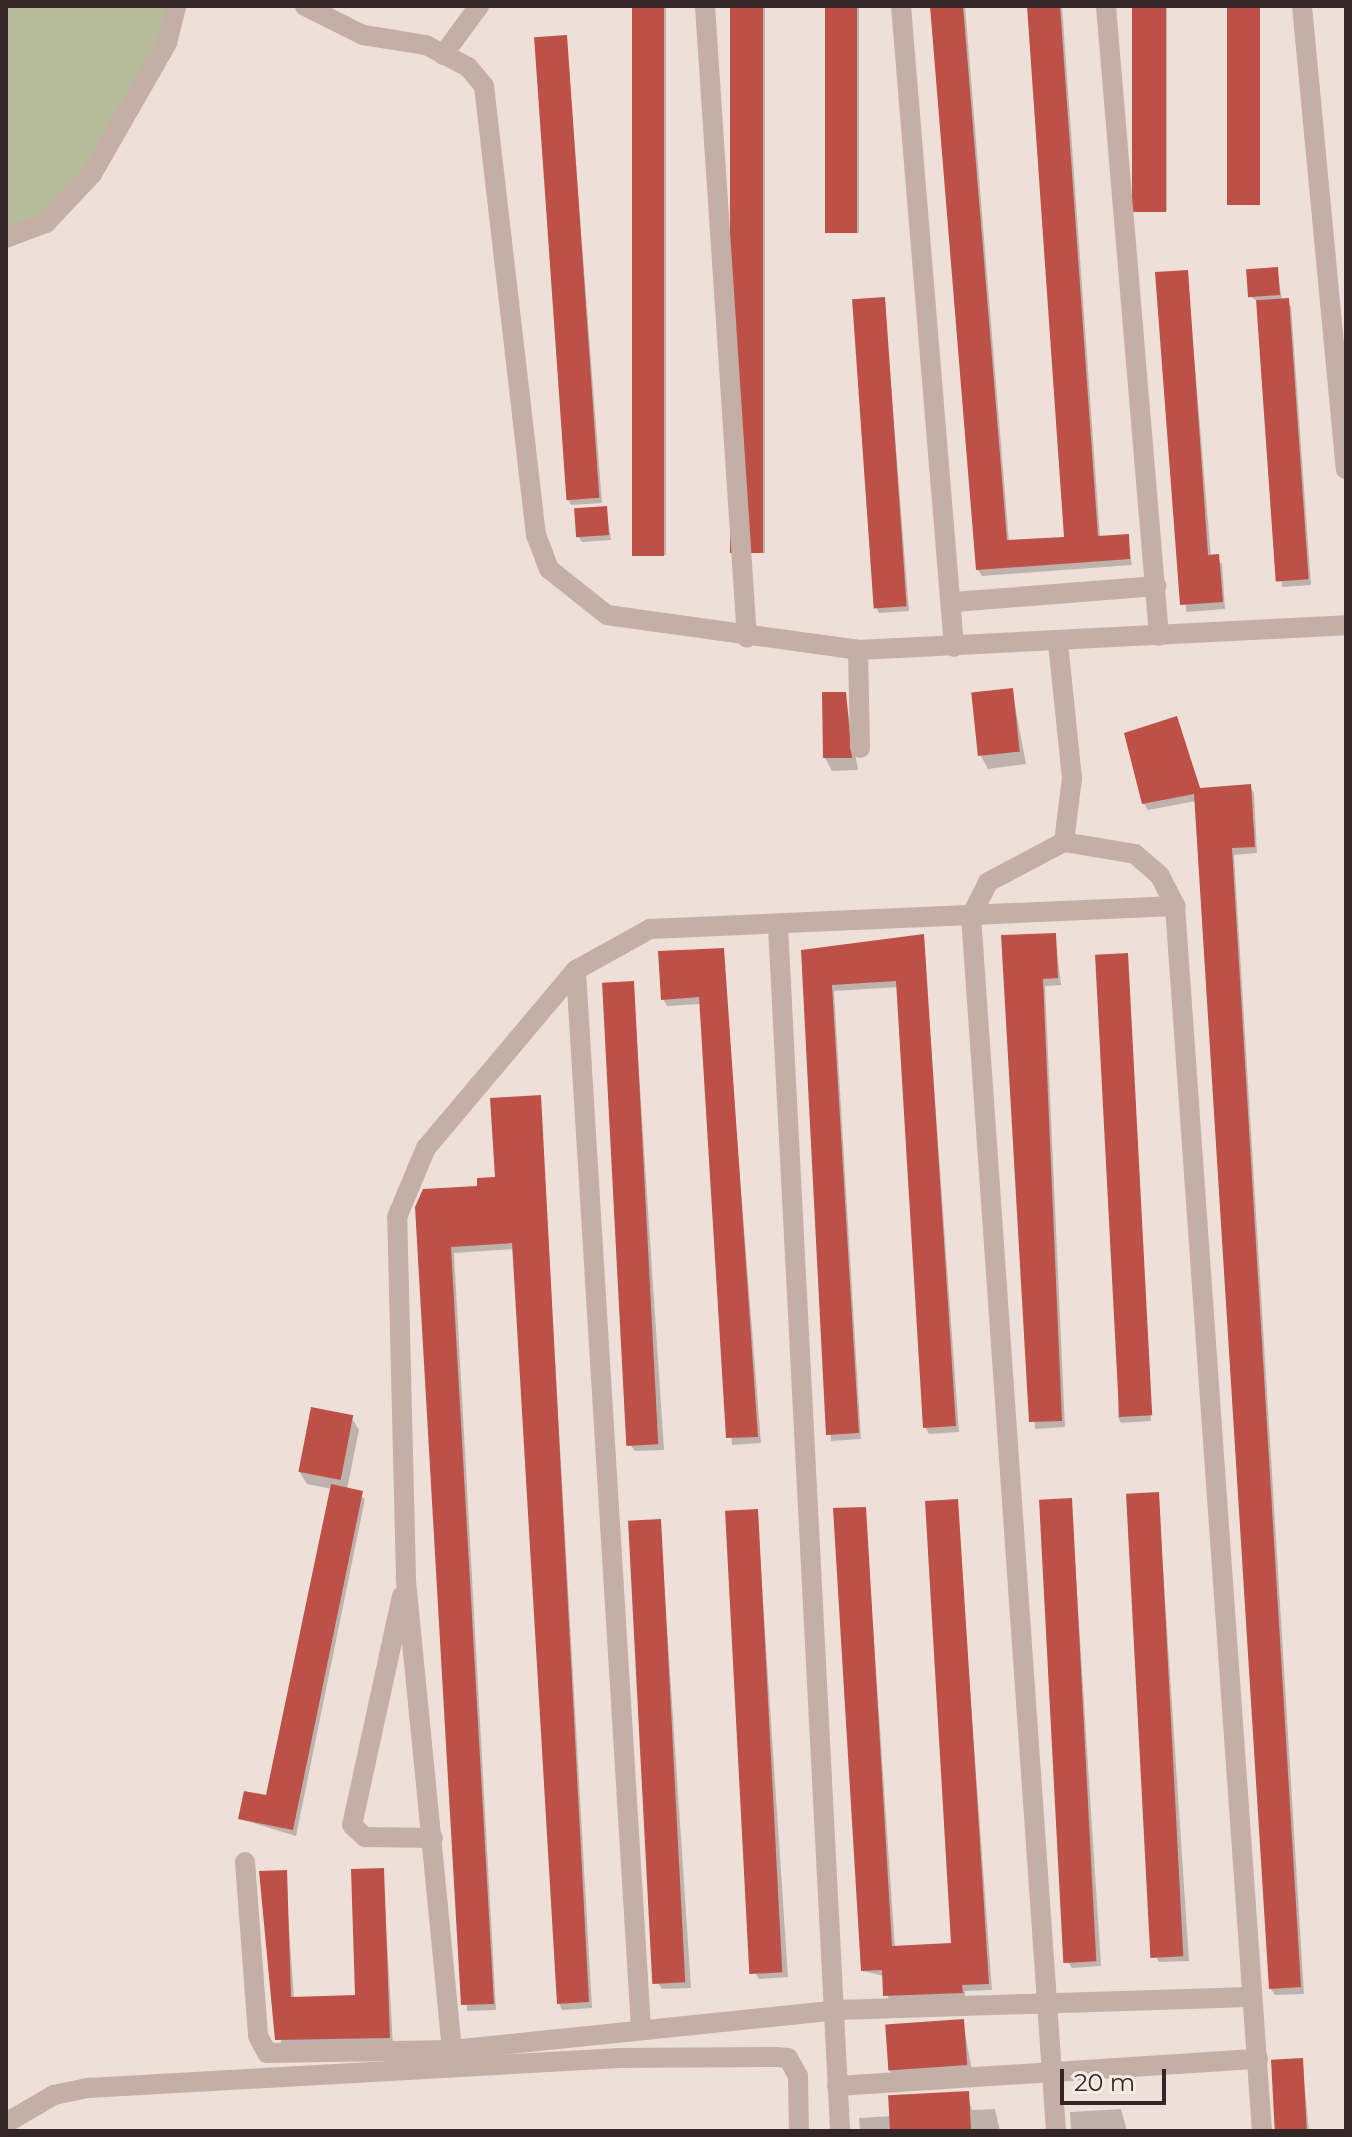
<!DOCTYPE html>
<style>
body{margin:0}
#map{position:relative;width:1352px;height:2137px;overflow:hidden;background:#eee0d8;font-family:Montserrat,sans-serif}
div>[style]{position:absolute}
.green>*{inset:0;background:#b6bc99}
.shadow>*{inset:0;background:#0003;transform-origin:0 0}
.building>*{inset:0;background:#bd5148;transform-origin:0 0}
.minor>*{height:20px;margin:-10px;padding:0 10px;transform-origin:10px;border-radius:10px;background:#c5aea5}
span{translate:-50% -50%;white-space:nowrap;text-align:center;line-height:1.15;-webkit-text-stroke:6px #f7ebe3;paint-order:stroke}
.frame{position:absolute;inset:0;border:8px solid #322726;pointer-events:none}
.scale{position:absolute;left:1060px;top:2069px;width:106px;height:36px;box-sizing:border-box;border:4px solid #322726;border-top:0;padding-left:10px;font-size:24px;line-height:28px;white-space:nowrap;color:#322726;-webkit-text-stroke:6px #f7ebe3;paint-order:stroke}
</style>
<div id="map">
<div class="green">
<div style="clip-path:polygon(6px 6px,176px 6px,67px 207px,6px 238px)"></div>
</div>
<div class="shadow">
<div style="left:633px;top:6px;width:33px;height:549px"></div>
<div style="left:732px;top:6px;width:33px;height:547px"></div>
<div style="left:826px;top:6px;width:33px;height:227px"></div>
<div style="clip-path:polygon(932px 6px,965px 6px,1009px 542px,1066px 539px,1029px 6px,1062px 6px,1100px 537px,1128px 536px,1132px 565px,982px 576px,978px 570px)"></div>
<div style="left:1134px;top:6px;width:33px;height:205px"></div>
<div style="left:1230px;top:6px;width:30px;height:197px"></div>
<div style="clip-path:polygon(1344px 6px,1346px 6px,1346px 41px)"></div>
<div style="clip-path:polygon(566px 37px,602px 503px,571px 505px,568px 499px)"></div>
<div style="clip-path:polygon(1277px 269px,1282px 300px,1291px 306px,1311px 585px,1282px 587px,1258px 302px,1250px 296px)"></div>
<div style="clip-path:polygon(1187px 272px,1211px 557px,1222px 564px,1225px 609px,1186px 612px)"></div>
<div style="clip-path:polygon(884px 299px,909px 611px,879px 613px,876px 607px)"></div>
<div style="clip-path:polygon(606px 508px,611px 540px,582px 542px,578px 536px)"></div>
<div style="clip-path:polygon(1012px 690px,1026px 764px,988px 769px,981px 756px)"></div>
<div style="clip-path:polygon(845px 694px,858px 770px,832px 771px,825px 758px)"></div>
<div style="clip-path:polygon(1176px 719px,1201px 790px,1250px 786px,1254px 793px,1257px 853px,1234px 855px,1304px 1994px,1275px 1995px,1271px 1989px,1196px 801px,1148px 810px,1144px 804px)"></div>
<div style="clip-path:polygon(1055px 935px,1061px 985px,1045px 986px,1065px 1427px,1035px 1429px,1003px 937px)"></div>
<div style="clip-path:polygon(923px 936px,959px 1432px,929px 1434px,925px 1427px,899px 987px,834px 991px,861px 1439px,831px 1441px,803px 952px)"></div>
<div style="clip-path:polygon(722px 950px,761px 1443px,732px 1445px,701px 1004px,667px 1006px,663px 999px)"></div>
<div style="clip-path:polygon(1127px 955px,1151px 1421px,1121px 1423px,1118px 1417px)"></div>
<div style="clip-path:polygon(633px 983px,664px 1450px,635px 1451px,631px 1446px)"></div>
<div style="clip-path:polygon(540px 1097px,592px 2008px,562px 2010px,559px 2003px,514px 1249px,454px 1253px,496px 2010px,467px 2011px,417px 1207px,497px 1179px)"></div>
<div style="clip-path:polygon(351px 1417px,359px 1430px,347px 1489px,365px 1499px,296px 1836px,240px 1819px,267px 1798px,332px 1489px,307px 1484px,299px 1471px)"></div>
<div style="clip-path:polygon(1158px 1494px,1189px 1961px,1159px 1962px,1156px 1957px)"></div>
<div style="clip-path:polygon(1071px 1500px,1101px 1966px,1072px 1968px,1068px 1962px)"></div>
<div style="clip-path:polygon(956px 1501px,992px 1990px,965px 1991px,965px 1999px,889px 2001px,884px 1976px,863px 1971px,865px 1509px,895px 1948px,953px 1945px)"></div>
<div style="clip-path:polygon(757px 1511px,788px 1977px,759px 1979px,755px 1973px)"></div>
<div style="clip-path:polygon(660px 1521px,691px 1988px,662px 1989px,658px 1983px)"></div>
<div style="clip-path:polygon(383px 1870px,393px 2045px,281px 2047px,285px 1872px,294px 1999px,357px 1997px)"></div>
<div style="clip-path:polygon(963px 2021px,973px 2077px,897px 2082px,889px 2069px)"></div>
<div style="clip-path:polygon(1302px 2060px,1309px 2131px,1277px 2131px)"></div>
<div style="clip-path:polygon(967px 2093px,972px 2110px,995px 2109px,1000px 2131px,860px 2131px,859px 2118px,892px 2116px)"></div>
<div style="clip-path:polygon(1121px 2109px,1127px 2131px,1071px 2131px,1070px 2112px)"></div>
</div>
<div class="building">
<div style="left:632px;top:6px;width:32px;height:550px"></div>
<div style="left:730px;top:6px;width:33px;height:547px"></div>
<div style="left:825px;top:6px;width:32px;height:227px"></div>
<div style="clip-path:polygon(930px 6px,963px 6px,1007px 540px,1064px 537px,1027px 6px,1060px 6px,1098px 536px,1129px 534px,1130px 559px,976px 570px)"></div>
<div style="left:1132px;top:6px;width:34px;height:206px"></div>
<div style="left:1227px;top:6px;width:33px;height:199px"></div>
<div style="left:567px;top:35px;width:464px;height:33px;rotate:86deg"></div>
<div style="left:1278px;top:267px;width:28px;height:32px;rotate:86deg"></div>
<div style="clip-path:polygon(1188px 270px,1208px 555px,1219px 554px,1223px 602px,1180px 605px,1155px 272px)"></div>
<div style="left:885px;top:297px;width:310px;height:33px;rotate:86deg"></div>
<div style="left:1289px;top:298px;width:282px;height:33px;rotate:86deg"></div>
<div style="left:607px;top:506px;width:29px;height:33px;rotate:86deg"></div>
<div style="left:1013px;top:688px;width:64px;height:42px;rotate:84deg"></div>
<div style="clip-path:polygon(822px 692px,846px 692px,852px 758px,823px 758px)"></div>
<div style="clip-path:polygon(1177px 716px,1200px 788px,1251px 784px,1255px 847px,1232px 848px,1301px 1987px,1269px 1989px,1194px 794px,1142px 804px,1124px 733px)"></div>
<div style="clip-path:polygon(1056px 933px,1058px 978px,1043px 979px,1062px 1421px,1029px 1422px,1001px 935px)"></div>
<div style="clip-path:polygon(924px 934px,956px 1426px,923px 1428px,896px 981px,832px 985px,859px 1433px,826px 1435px,801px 950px)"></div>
<div style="clip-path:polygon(724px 948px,758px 1437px,726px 1438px,699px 997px,661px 1000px,658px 951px)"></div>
<div style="left:1128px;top:953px;width:463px;height:33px;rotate:87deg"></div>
<div style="left:634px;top:981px;width:464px;height:32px;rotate:87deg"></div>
<div style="clip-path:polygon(541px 1095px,589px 2002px,557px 2004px,512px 1243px,451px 1247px,494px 2004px,461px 2005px,415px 1207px,423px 1189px,477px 1186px,477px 1178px,495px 1177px,490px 1098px)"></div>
<div style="left:311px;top:1407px;width:43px;height:66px;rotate:11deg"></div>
<div style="clip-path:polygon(331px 1484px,363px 1491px,293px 1830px,238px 1819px,244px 1791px,266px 1795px)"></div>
<div style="left:1159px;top:1492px;width:465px;height:33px;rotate:87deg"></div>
<div style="left:1072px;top:1498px;width:464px;height:33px;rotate:87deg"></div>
<div style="clip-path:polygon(958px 1499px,989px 1984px,962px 1985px,963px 1993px,883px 1996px,882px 1970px,861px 1971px,833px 1508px,866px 1507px,892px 1946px,951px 1943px,925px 1501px)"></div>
<div style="left:758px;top:1509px;width:464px;height:33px;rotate:87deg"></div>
<div style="left:661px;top:1519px;width:464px;height:33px;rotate:87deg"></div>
<div style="clip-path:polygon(384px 1868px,390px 2038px,275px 2040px,259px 1871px,287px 1870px,291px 1997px,355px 1995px,351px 1869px)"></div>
<div style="left:964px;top:2019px;width:46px;height:79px;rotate:86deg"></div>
<div style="left:1303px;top:2058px;width:73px;height:32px;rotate:87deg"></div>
<div style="left:969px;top:2091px;width:40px;height:81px;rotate:87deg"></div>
</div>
<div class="minor">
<div style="left:305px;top:6px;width:65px;rotate:26.6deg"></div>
<div style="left:363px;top:35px;width:64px;rotate:9deg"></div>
<div style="left:426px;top:45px;width:47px;rotate:27.6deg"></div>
<div style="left:468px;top:67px;width:25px;rotate:50deg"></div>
<div style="left:484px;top:86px;width:452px;rotate:83.4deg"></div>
<div style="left:536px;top:535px;width:36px;rotate:69deg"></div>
<div style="left:549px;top:569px;width:74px;rotate:38.4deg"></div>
<div style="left:607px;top:615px;width:253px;rotate:7.9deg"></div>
<div style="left:858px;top:650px;width:489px;rotate:-2.9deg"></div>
<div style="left:705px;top:6px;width:633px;rotate:86.2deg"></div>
<div style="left:901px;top:6px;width:643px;rotate:85.27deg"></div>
<div style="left:1106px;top:6px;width:632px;rotate:85.19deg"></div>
<div style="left:1302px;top:6px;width:465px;rotate:84.6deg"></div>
<div style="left:443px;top:55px;width:61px;rotate:-53.7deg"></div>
<div style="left:6px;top:238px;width:43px;rotate:-20.6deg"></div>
<div style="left:46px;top:223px;width:67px;rotate:-46.8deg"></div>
<div style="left:92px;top:174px;width:151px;rotate:-60.2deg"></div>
<div style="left:167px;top:43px;width:38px;rotate:-76deg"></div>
<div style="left:954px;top:602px;width:203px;rotate:-4.5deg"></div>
<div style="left:1058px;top:643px;width:136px;rotate:84.1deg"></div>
<div style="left:1072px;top:778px;width:64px;rotate:97.1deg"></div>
<div style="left:858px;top:650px;width:98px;rotate:88.8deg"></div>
<div style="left:778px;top:926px;width:1207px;rotate:87.05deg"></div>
<div style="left:402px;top:1596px;width:234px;rotate:102.3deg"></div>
<div style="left:352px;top:1825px;width:18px;rotate:43deg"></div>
<div style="left:365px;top:1837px;width:68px;rotate:0.8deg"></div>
<div style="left:245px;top:1862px;width:174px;rotate:85.7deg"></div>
<div style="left:258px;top:2036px;width:19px;rotate:62deg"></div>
<div style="left:267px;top:2053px;width:185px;rotate:-0.9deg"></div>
<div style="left:452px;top:2050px;width:387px;rotate:-5.9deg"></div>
<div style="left:837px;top:2010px;width:414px;rotate:-1.8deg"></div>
<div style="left:641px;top:2028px;width:1060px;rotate:-93.52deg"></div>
<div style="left:576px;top:970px;width:85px;rotate:-29deg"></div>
<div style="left:650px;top:929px;width:526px;rotate:-2.51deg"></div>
<div style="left:1175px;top:906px;width:1228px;rotate:85.94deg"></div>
<div style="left:452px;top:2050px;width:475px;rotate:-95.6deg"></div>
<div style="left:406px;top:1577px;width:360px;rotate:-91.4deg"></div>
<div style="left:397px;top:1217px;width:75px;rotate:-67.2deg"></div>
<div style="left:426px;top:1148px;width:233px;rotate:-49.9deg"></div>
<div style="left:837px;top:2086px;width:422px;rotate:-3.7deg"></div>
<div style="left:6px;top:2123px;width:56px;rotate:-30.3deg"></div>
<div style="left:54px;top:2095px;width:35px;rotate:-12deg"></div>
<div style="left:88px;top:2088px;width:533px;rotate:-3.23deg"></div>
<div style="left:620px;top:2058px;width:156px;rotate:-0.4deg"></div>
<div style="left:776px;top:2057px;width:12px;rotate:5deg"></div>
<div style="left:788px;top:2058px;width:21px;rotate:61deg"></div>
<div style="left:798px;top:2076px;width:55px;rotate:89deg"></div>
<div style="left:1056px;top:2131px;width:1218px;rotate:-94deg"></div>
<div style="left:971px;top:916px;width:38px;rotate:-63deg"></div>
<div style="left:988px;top:882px;width:86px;rotate:-27.8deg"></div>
<div style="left:1064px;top:842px;width:72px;rotate:9.6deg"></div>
<div style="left:1135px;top:854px;width:33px;rotate:41deg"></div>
<div style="left:1160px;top:876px;width:34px;rotate:63deg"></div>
</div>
<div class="frame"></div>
<div class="scale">20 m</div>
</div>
